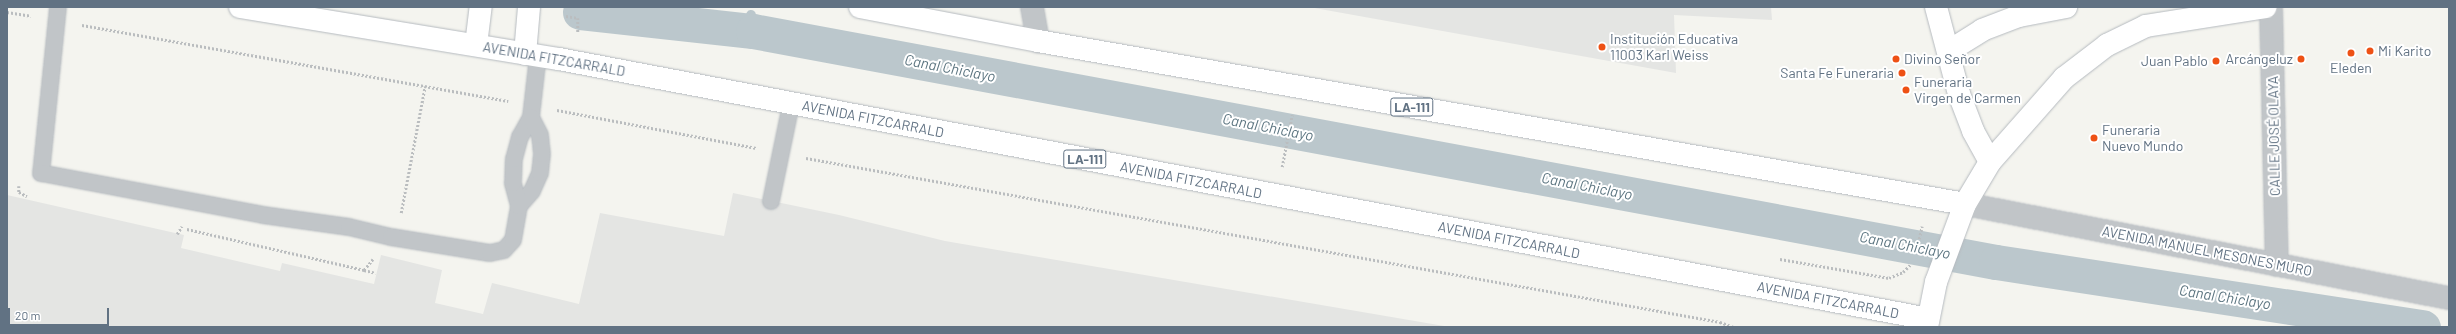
<!DOCTYPE html>
<meta charset="utf-8">
<style>
body{margin:0}
#map{position:relative;width:2456px;height:334px;overflow:hidden;background:#f4f4ef;font-family:Barlow,sans-serif}
div>[style]{position:absolute}
.built>*{inset:0;background:#e4e5e3}
.stream>*{height:10px;margin:-5px;padding:0 5px;transform-origin:5px;border-radius:5px;background:#bbc7cc}
.canal>*{height:35px;margin:-17.5px;padding:0 17.5px;transform-origin:17.5px;border-radius:17.5px;background:#bbc7cc}
.path>*{height:2.5px;margin-top:-1.25px;transform-origin:0;background:repeating-linear-gradient(90deg,#babdbf 0 2px,transparent 0 4px)}
.roads{filter:drop-shadow(0 0 1px #b5babf) drop-shadow(0 0 1px #b5babf)}
.service>*{height:16px;margin:-8px;padding:0 8px;transform-origin:8px;border-radius:8px;background:#c1c5c8}
.minor>*{height:22px;margin:-11px;padding:0 11px;transform-origin:11px;border-radius:11px;background:#c1c5c8}
.tertiary>*{height:22px;margin:-11px;padding:0 11px;transform-origin:11px;border-radius:11px;background:#c1c5c8}
.secondary>*{height:22px;margin:-11px;padding:0 11px;transform-origin:11px;border-radius:11px;background:#fff}
.primary>*{height:22px;margin:-11px;padding:0 11px;transform-origin:11px;border-radius:11px;background:#fff}
.trunk>*{height:22px;margin:-11px;padding:0 11px;transform-origin:11px;border-radius:11px;background:#fff}
.dots>*{width:11px;height:11px;translate:-50% -50%;box-sizing:border-box;border:2px solid #fff;border-radius:50%}
span{translate:-50% -50%;white-space:nowrap;text-align:center;line-height:1.15;-webkit-text-stroke:4px #fff;paint-order:stroke}
.shield-label span{padding:1px 3px;background:#fff;border:1px solid;border-radius:3px;-webkit-text-stroke-width:0}
.shield-label{font-size:13px;color:#617283;font-weight:700}
.poi-label{font-size:14px;color:#617283}
.left{translate:0 -50%;text-align:left}
.right{translate:-100% -50%;text-align:right}
.street-label{font-size:14px;color:#617283}
.water-label{font-size:15px;color:#5c7580;font-style:italic}
.frame{position:absolute;inset:0;border:8px solid #617283;pointer-events:none}
.scale{position:absolute;left:8px;top:308px;width:101px;height:18px;box-sizing:border-box;border:2px solid #617283;border-top:0;padding-left:5px;font-size:12px;line-height:14px;white-space:nowrap;color:#617283;-webkit-text-stroke:3px #fff;paint-order:stroke}
</style>
<div id="map">
<div class="built">
<div style="clip-path:polygon(1309px 7px,1771px 7px,1772px 20px,1674px 15px,1676px 73px)"></div>
<div style="clip-path:polygon(733px 193px,839px 215px,945px 241px,1450px 327px,7px 327px,7px 195px,184px 235px,181px 248px,280px 271px,282px 263px,374px 284px,381px 255px,442px 270px,435px 303px,483px 314px,492px 283px,579px 304px,600px 213px,724px 236px)"></div>
</div>
<div class="stream">
<div style="left:751px;top:15px;width:16px;rotate:83deg"></div>
</div>
<div class="canal">
<div style="left:580px;top:12px;width:174px;rotate:6.3deg"></div>
<div style="left:753px;top:31px;width:1264px;rotate:10.53deg"></div>
<div style="left:1996px;top:262px;width:432px;rotate:8.7deg"></div>
</div>
<div class="path">
<div style="left:7px;top:12px;width:24px;rotate:9deg"></div>
<div style="left:566px;top:16px;width:12px;rotate:9deg"></div>
<div style="left:578px;top:18px;width:15px;rotate:90deg"></div>
<div style="left:82px;top:25px;width:433px;rotate:10.1deg"></div>
<div style="left:557px;top:110px;width:203px;rotate:10.8deg"></div>
<div style="left:806px;top:158px;width:929px;rotate:10.17deg"></div>
<div style="left:1720px;top:322px;width:15px;rotate:20deg"></div>
<div style="left:1282px;top:167px;width:53px;rotate:-79.1deg"></div>
<div style="left:19px;top:186px;width:6px;rotate:90deg"></div>
<div style="left:19px;top:192px;width:9px;rotate:27deg"></div>
<div style="left:401px;top:213px;width:129px;rotate:-79.3deg"></div>
<div style="left:187px;top:229px;width:182px;rotate:13deg"></div>
<div style="left:364px;top:270px;width:14px;rotate:-51deg"></div>
<div style="left:177px;top:234px;width:9px;rotate:-58deg"></div>
<div style="left:1919px;top:239px;width:13px;rotate:-77deg"></div>
<div style="left:1780px;top:259px;width:111px;rotate:9.9deg"></div>
<div style="left:1889px;top:278px;width:15px;rotate:-23deg"></div>
<div style="left:1903px;top:272px;width:11px;rotate:-45deg"></div>
<div style="left:364px;top:270px;width:12px;rotate:14deg"></div>
</div>
<div class="roads">
<div class="service">
<div style="left:58px;top:7px;width:167px;rotate:95.8deg"></div>
<div style="left:41px;top:173px;width:226px;rotate:10.7deg"></div>
<div style="left:263px;top:215px;width:87px;rotate:7.9deg"></div>
<div style="left:349px;top:227px;width:43px;rotate:13.4deg"></div>
<div style="left:391px;top:237px;width:100px;rotate:9.2deg"></div>
<div style="left:490px;top:253px;width:14px;rotate:-12deg"></div>
<div style="left:504px;top:250px;width:13px;rotate:-48deg"></div>
<div style="left:513px;top:240px;width:35px;rotate:-80deg"></div>
<div style="left:519px;top:206px;width:24px;rotate:-105deg"></div>
<div style="left:513px;top:183px;width:24px;rotate:-88deg"></div>
<div style="left:514px;top:159px;width:23px;rotate:-75deg"></div>
<div style="left:520px;top:137px;width:23px;rotate:-61deg"></div>
<div style="left:531px;top:117px;width:61px;rotate:-83.5deg"></div>
<div style="left:771px;top:201px;width:99px;rotate:-78.3deg"></div>
<div style="left:519px;top:206px;width:20px;rotate:-49deg"></div>
<div style="left:532px;top:191px;width:20px;rotate:-66deg"></div>
<div style="left:540px;top:173px;width:19px;rotate:-84deg"></div>
<div style="left:542px;top:154px;width:19px;rotate:-96deg"></div>
<div style="left:540px;top:135px;width:20px;rotate:-117deg"></div>
</div>
<div class="minor">
<div style="left:1032px;top:7px;width:35px;rotate:80deg"></div>
<div style="left:2271px;top:7px;width:258px;rotate:88.7deg"></div>
</div>
<div class="tertiary">
<div style="left:1965px;top:204px;width:493px;rotate:11deg"></div>
</div>
<div class="secondary">
<div style="left:1936px;top:7px;width:90px;rotate:75.2deg"></div>
<div style="left:1959px;top:94px;width:40px;rotate:69deg"></div>
<div style="left:1973px;top:131px;width:35px;rotate:61deg"></div>
<div style="left:1949px;top:51px;width:39px;rotate:-32deg"></div>
<div style="left:1982px;top:30px;width:40px;rotate:-21deg"></div>
<div style="left:2019px;top:16px;width:48px;rotate:-10.8deg"></div>
<div style="left:1965px;top:204px;width:49px;rotate:-59.2deg"></div>
<div style="left:1990px;top:162px;width:112px;rotate:-48.6deg"></div>
<div style="left:2064px;top:78px;width:54px;rotate:-37.5deg"></div>
<div style="left:2107px;top:45px;width:43px;rotate:-26deg"></div>
<div style="left:2146px;top:26px;width:121px;rotate:-9deg"></div>
</div>
<div class="primary">
<div style="left:476px;top:45px;width:38px;rotate:-83deg"></div>
<div style="left:525px;top:54px;width:47px;rotate:-85.1deg"></div>
</div>
<div class="trunk">
<div style="left:240px;top:7px;width:323px;rotate:9.3deg"></div>
<div style="left:559px;top:59px;width:1393px;rotate:10.75deg"></div>
<div style="left:860px;top:7px;width:181px;rotate:10.8deg"></div>
<div style="left:1038px;top:41px;width:941px;rotate:9.97deg"></div>
<div style="left:1965px;top:204px;width:83px;rotate:110.4deg"></div>
<div style="left:1936px;top:282px;width:46px;rotate:101.3deg"></div>
</div>
</div>
<div class="dots">
<div style="left:1602px;top:47px;background:#ee5115"></div>
<div style="left:2370px;top:51px;background:#ee5115"></div>
<div style="left:2351px;top:53px;background:#ee5115"></div>
<div style="left:1896px;top:59px;background:#ee5115"></div>
<div style="left:2301px;top:59px;background:#ee5115"></div>
<div style="left:2216px;top:61px;background:#ee5115"></div>
<div style="left:1902px;top:73px;background:#ee5115"></div>
<div style="left:1906px;top:90px;background:#ee5115"></div>
<div style="left:2094px;top:138px;background:#ee5115"></div>
</div>
<div class="shield-label">
<span style="left:1412px;top:107px">LA-111</span>
<span style="left:1085px;top:159px">LA-111</span>
</div>
<div class="poi-label">
<span class="left" style="left:1610px;top:47px">Institución Educativa<br>11003 Karl Weiss</span>
<span class="left" style="left:2378px;top:51px">Mi Karito</span>
<span class="left" style="left:1904px;top:59px">Divino Señor</span>
<span class="right" style="left:2293px;top:59px">Arcángeluz</span>
<span class="right" style="left:2208px;top:61px">Juan Pablo</span>
<span style="left:2351px;top:68px">Eleden</span>
<span class="right" style="left:1894px;top:73px">Santa Fe Funeraria</span>
<span class="left" style="left:1914px;top:90px">Funeraria<br>Virgen de Carmen</span>
<span class="left" style="left:2102px;top:138px">Funeraria<br>Nuevo Mundo</span>
</div>
<div class="street-label">
<span style="left:554px;top:59px;rotate:10deg">AVENIDA FITZCARRALD</span>
<span style="left:873px;top:119px;rotate:11deg">AVENIDA FITZCARRALD</span>
<span style="left:2274px;top:136px;rotate:-91deg">CALLE JOSÉ OLAYA</span>
<span style="left:1191px;top:180px;rotate:11deg">AVENIDA FITZCARRALD</span>
<span style="left:1509px;top:240px;rotate:11deg">AVENIDA FITZCARRALD</span>
<span style="left:2207px;top:251px;rotate:11deg">AVENIDA MANUEL MESONES MURO</span>
<span style="left:1828px;top:300px;rotate:11deg">AVENIDA FITZCARRALD</span>
</div>
<div class="water-label">
<span style="left:950px;top:68px;rotate:11deg">Canal Chiclayo</span>
<span style="left:1268px;top:127px;rotate:11deg">Canal Chiclayo</span>
<span style="left:1587px;top:186px;rotate:11deg">Canal Chiclayo</span>
<span style="left:1905px;top:245px;rotate:11deg">Canal Chiclayo</span>
<span style="left:2225px;top:297px;rotate:9deg">Canal Chiclayo</span>
</div>
<div class="frame"></div>
<div class="scale">20 m</div>
</div>
